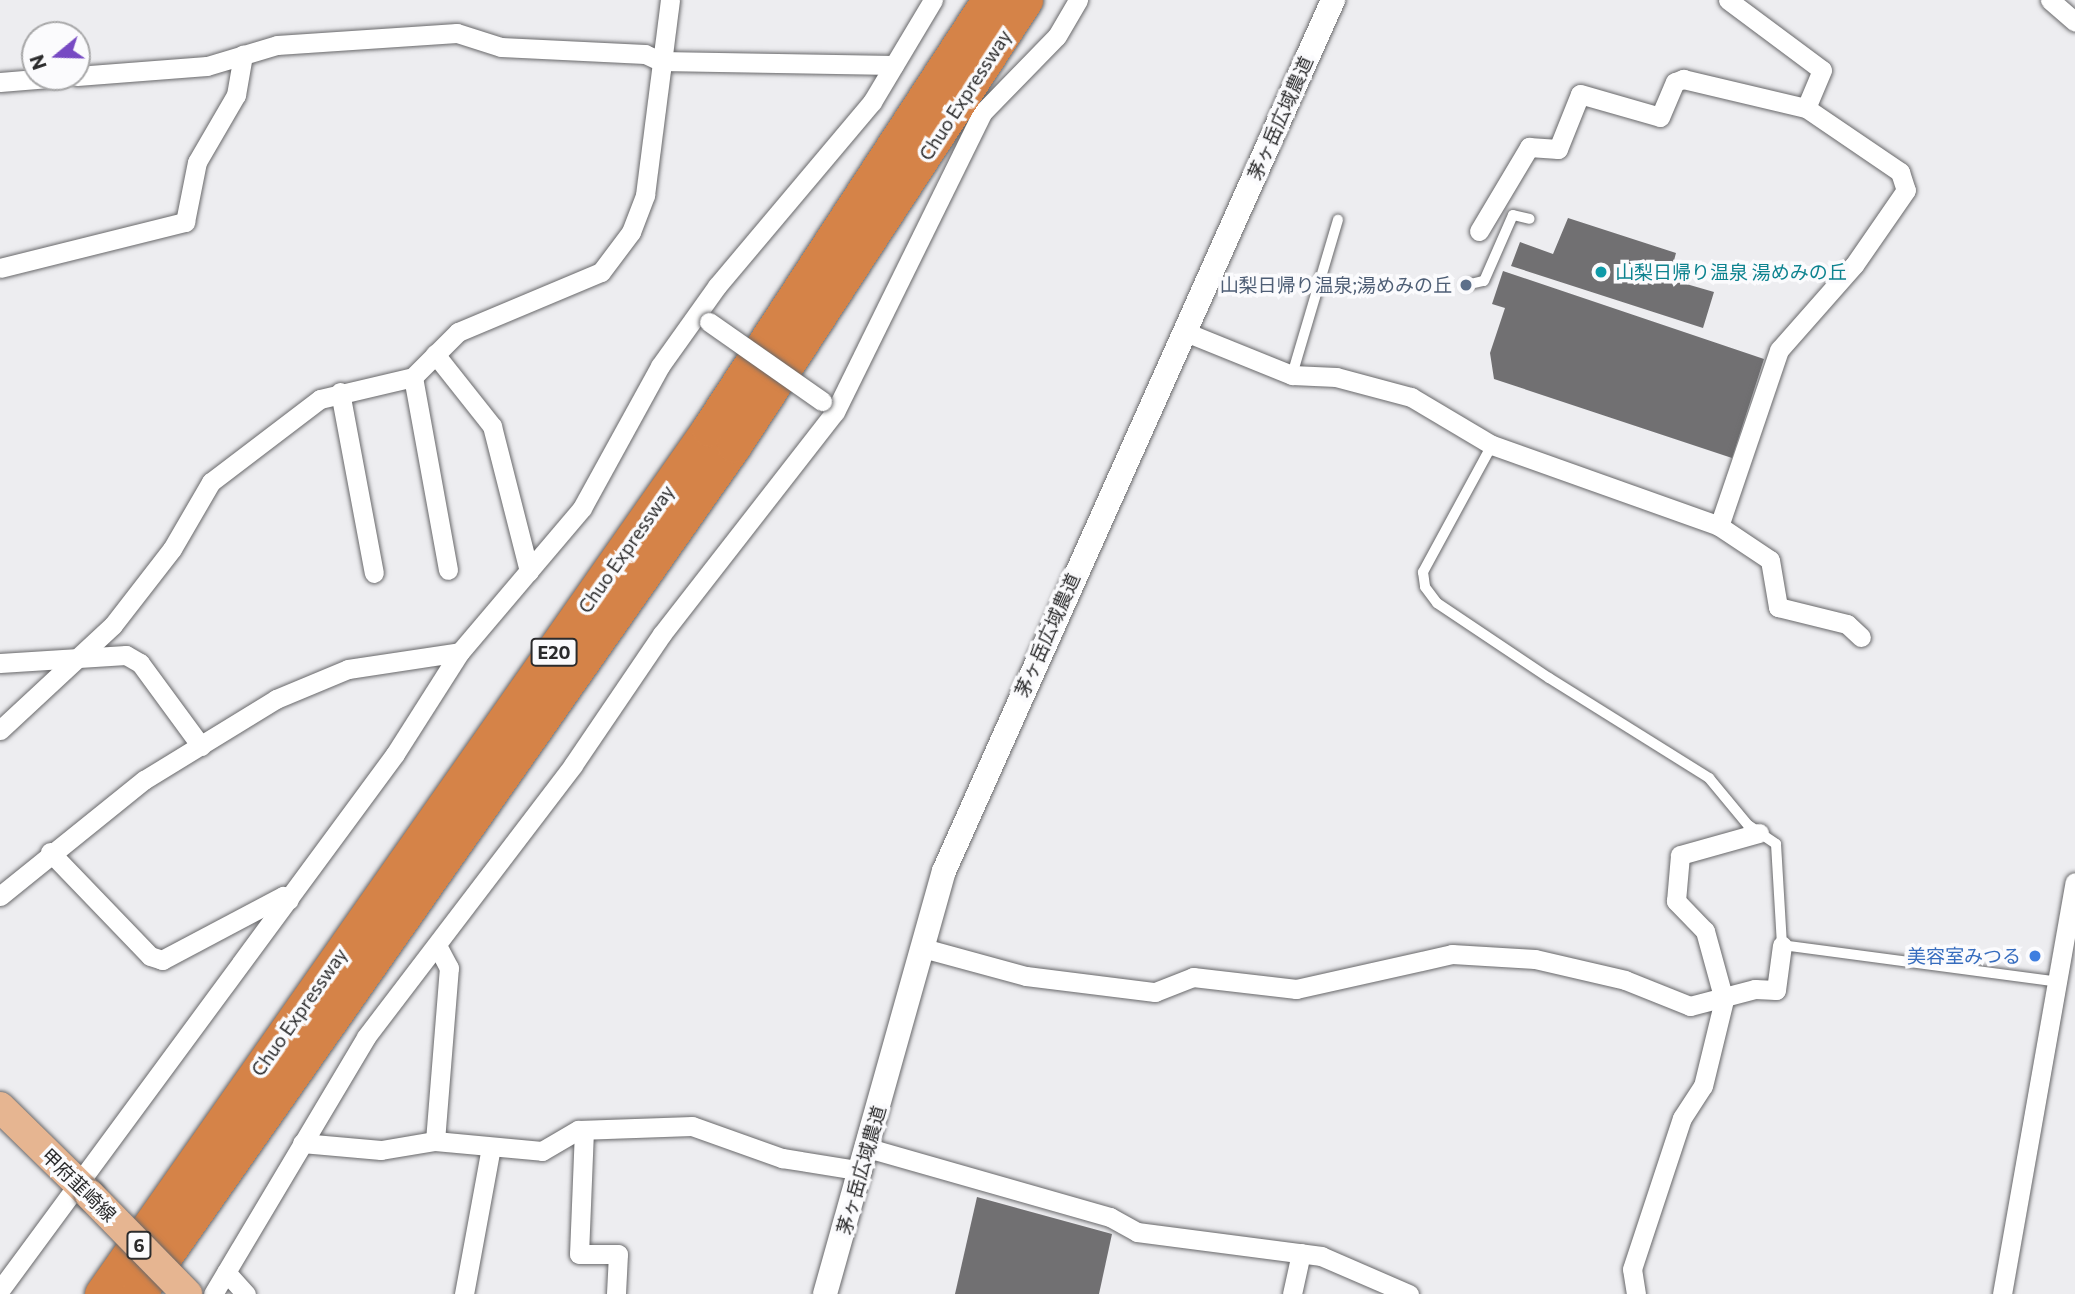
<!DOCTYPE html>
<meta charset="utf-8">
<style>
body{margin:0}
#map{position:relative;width:2075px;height:1294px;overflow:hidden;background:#ededf0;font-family:Commissioner,"Noto Sans JP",sans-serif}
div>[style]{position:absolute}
.building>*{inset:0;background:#717072}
.roads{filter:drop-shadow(0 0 2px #68686a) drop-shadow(0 0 2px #68686a)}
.service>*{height:10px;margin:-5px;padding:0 5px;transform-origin:5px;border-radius:5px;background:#fff}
.minor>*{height:19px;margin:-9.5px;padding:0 9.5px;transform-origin:9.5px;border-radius:9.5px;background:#fff}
.tertiary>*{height:24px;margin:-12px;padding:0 12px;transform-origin:12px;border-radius:12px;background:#fff}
.primary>*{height:30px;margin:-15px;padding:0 15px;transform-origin:15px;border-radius:15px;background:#e6b591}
.motorway>*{height:35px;margin:-17.5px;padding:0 17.5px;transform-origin:17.5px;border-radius:17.5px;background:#d58348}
.bridges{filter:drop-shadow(0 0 2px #68686a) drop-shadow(0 0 2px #68686a)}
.minor-bridge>*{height:19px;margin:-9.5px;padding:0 9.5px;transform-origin:9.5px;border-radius:9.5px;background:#fff}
.primary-bridge>*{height:30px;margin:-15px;padding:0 15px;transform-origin:15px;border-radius:15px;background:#e6b591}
.dots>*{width:19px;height:19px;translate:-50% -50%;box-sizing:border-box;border:4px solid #fbfbfd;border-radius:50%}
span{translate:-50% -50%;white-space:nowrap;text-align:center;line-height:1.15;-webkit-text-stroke:7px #fbfbfd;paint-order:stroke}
.shield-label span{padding:2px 5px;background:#fbfbfd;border:2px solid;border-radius:5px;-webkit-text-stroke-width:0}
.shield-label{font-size:18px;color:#2b2b2c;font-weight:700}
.street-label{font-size:19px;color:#2b2b2c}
.culture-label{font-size:19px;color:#0d838f}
.left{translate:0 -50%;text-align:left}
.service-label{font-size:19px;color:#4e5e75}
.right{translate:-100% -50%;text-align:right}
.shop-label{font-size:19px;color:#366cbe}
.north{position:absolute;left:21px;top:21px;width:70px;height:70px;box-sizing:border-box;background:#fbfbfd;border:2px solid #a8a8a9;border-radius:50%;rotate:251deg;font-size:19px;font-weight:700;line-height:28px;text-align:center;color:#2b2b2c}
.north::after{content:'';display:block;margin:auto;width:24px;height:32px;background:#774ac3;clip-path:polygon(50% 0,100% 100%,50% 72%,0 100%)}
</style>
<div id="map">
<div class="building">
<div style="clip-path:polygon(1568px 218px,1676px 253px,1669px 279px,1714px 292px,1703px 328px,1511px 266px,1520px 242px,1553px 254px)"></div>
<div style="clip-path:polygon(1503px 271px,1764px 359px,1732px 458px,1494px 379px,1490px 353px,1505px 308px,1492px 304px)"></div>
<div style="clip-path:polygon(977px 1197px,1112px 1234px,1099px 1294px,955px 1294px)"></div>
</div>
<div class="roads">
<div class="service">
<div style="left:1466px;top:285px;width:18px;rotate:-13deg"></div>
<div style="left:1484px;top:281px;width:72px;rotate:-66.3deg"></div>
<div style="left:1513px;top:215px;width:17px;rotate:13deg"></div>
<div style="left:1292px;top:375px;width:162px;rotate:-73.5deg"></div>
<div style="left:1492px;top:445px;width:145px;rotate:118.5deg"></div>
<div style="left:1423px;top:572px;width:15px;rotate:82deg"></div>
<div style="left:1425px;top:587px;width:20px;rotate:53deg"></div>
<div style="left:1437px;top:603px;width:135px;rotate:33.8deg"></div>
<div style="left:1549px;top:678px;width:189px;rotate:32deg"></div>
<div style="left:1709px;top:778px;width:61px;rotate:50.3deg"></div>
<div style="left:1748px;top:825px;width:34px;rotate:34deg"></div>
<div style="left:1776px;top:844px;width:101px;rotate:86.6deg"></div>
<div style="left:1782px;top:945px;width:279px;rotate:7.6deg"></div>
</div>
<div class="minor">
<div style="left:1728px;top:0;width:117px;rotate:36.7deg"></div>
<div style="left:1822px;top:70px;width:41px;rotate:112.8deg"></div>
<div style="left:2050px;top:0;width:33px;rotate:41deg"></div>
<div style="left:77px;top:76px;width:130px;rotate:-4.4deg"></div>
<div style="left:207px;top:66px;width:73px;rotate:-16.7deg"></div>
<div style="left:277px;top:45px;width:180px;rotate:-3.8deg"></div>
<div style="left:457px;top:33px;width:46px;rotate:17.7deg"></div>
<div style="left:501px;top:47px;width:144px;rotate:2.8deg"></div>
<div style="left:645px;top:54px;width:17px;rotate:25deg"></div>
<div style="left:660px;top:61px;width:234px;rotate:1deg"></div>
<div style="left:0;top:82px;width:61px;rotate:-4.7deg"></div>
<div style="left:1479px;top:231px;width:98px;rotate:-59.2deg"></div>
<div style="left:1529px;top:147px;width:29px;rotate:4deg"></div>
<div style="left:1558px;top:149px;width:59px;rotate:-68.2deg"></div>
<div style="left:1580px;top:94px;width:83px;rotate:16deg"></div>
<div style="left:1660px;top:117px;width:38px;rotate:-67deg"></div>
<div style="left:1675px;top:82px;width:9px;rotate:-21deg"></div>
<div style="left:1683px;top:79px;width:126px;rotate:13.3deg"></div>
<div style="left:1806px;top:108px;width:114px;rotate:34.2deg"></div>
<div style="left:1900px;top:172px;width:19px;rotate:72deg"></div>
<div style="left:1906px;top:190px;width:91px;rotate:124.7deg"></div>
<div style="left:1854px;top:265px;width:113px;rotate:131.4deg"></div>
<div style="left:1779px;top:350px;width:186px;rotate:108.8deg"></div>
<div style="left:0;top:268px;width:191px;rotate:-14deg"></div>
<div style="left:185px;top:222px;width:61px;rotate:-78.7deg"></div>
<div style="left:197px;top:162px;width:78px;rotate:-59.8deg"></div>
<div style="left:236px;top:95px;width:41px;rotate:-80.1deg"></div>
<div style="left:1183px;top:331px;width:118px;rotate:22deg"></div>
<div style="left:1292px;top:375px;width:44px;rotate:2.6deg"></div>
<div style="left:1336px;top:377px;width:78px;rotate:14.9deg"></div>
<div style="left:1411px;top:397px;width:94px;rotate:30.7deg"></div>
<div style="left:1492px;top:445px;width:241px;rotate:19.6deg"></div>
<div style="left:1719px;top:526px;width:61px;rotate:33.7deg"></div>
<div style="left:1770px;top:560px;width:48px;rotate:80.3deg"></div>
<div style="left:1778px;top:607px;width:71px;rotate:13.8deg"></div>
<div style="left:1847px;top:624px;width:19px;rotate:43deg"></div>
<div style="left:435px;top:354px;width:92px;rotate:51.6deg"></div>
<div style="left:492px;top:426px;width:150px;rotate:75.7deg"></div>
<div style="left:413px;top:377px;width:196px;rotate:79.7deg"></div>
<div style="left:340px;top:392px;width:184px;rotate:79.4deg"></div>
<div style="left:0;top:663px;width:126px;rotate:-3.6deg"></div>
<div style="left:126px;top:655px;width:16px;rotate:30deg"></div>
<div style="left:140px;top:663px;width:103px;rotate:53.7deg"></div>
<div style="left:0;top:730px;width:154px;rotate:-42.9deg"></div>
<div style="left:113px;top:625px;width:96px;rotate:-52.2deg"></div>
<div style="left:172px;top:549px;width:78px;rotate:-59.8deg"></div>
<div style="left:211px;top:482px;width:137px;rotate:-37.3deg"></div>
<div style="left:320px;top:399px;width:96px;rotate:-13.3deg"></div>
<div style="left:413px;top:377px;width:64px;rotate:-45deg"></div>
<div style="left:458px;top:332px;width:155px;rotate:-22.8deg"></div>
<div style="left:601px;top:272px;width:50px;rotate:-53.1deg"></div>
<div style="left:631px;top:232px;width:40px;rotate:-69deg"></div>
<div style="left:645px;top:195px;width:197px;rotate:-82.7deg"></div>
<div style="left:50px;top:852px;width:144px;rotate:46.1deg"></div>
<div style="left:150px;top:956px;width:13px;rotate:18deg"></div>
<div style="left:162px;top:960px;width:137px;rotate:-27.9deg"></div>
<div style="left:283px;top:896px;width:7px;rotate:34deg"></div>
<div style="left:0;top:896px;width:185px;rotate:-38.9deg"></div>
<div style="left:144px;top:780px;width:155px;rotate:-31.5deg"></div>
<div style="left:276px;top:699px;width:78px;rotate:-22.6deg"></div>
<div style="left:348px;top:669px;width:113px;rotate:-8.6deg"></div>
<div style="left:923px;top:948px;width:107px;rotate:15.2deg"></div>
<div style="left:1026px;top:976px;width:130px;rotate:7.1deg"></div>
<div style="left:1155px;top:992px;width:41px;rotate:-21.5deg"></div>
<div style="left:1193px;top:977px;width:104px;rotate:6.6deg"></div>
<div style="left:1296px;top:989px;width:160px;rotate:-12.6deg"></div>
<div style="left:1452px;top:954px;width:83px;rotate:3.4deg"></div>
<div style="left:1535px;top:959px;width:92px;rotate:13.1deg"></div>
<div style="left:1625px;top:980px;width:70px;rotate:21.8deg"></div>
<div style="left:1690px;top:1006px;width:67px;rotate:-14.7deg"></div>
<div style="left:1755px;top:989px;width:21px;rotate:3deg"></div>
<div style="left:1776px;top:990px;width:45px;rotate:-82.4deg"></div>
<div style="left:584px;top:1130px;width:124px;rotate:92.3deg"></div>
<div style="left:579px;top:1254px;width:39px"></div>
<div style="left:618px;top:1254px;width:40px;rotate:92.9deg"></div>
<div style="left:435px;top:1141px;width:174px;rotate:-85.4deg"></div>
<div style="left:449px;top:968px;width:24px;rotate:-118deg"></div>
<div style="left:302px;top:1143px;width:79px;rotate:5.1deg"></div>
<div style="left:381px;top:1150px;width:55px;rotate:-9.5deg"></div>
<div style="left:435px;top:1141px;width:107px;rotate:5.3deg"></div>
<div style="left:542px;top:1151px;width:42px;rotate:-30.3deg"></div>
<div style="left:578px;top:1130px;width:114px;rotate:-2deg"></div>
<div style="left:692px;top:1126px;width:96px;rotate:19.6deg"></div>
<div style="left:782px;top:1158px;width:81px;rotate:9.2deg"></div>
<div style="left:868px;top:1148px;width:252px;rotate:15.9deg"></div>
<div style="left:1110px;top:1217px;width:31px;rotate:29deg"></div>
<div style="left:1137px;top:1232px;width:186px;rotate:7.4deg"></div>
<div style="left:1321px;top:1256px;width:96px;rotate:23.4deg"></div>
<div style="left:226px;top:1272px;width:30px;rotate:48deg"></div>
<div style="left:0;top:1290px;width:666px;rotate:-53.61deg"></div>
<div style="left:395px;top:754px;width:121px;rotate:-57.5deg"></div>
<div style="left:460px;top:652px;width:189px;rotate:-49.7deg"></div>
<div style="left:582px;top:508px;width:162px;rotate:-61.2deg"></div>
<div style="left:660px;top:366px;width:98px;rotate:-54.5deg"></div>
<div style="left:717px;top:286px;width:241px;rotate:-49.9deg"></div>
<div style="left:872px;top:102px;width:119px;rotate:-59.1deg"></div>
<div style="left:213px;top:1294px;width:299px;rotate:-59.2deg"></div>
<div style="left:366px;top:1037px;width:342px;rotate:-52.7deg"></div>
<div style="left:573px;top:765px;width:158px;rotate:-55.8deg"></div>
<div style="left:662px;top:634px;width:281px;rotate:-52.1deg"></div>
<div style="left:835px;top:412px;width:333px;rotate:-63.8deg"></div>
<div style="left:982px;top:113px;width:107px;rotate:-45.8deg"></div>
<div style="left:1057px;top:36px;width:42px;rotate:-59.7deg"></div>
<div style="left:464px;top:1294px;width:149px;rotate:-79.6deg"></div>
<div style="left:1292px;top:1294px;width:42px;rotate:-77.6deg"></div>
<div style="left:1636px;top:1294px;width:25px;rotate:-99deg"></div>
<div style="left:1632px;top:1269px;width:159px;rotate:-71.7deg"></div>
<div style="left:1682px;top:1118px;width:38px;rotate:-57deg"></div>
<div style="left:1703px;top:1086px;width:89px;rotate:-76.3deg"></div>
<div style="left:1724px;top:1000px;width:72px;rotate:-105.4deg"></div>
<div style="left:1705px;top:931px;width:42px;rotate:-134deg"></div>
<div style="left:1676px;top:901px;width:46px;rotate:-85deg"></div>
<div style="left:1680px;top:855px;width:82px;rotate:-15.6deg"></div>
<div style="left:2002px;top:1294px;width:418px;rotate:-80deg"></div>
</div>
<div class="tertiary">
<div style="left:825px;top:1294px;width:439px;rotate:-74.3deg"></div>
<div style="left:944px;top:871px;width:954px;rotate:-65.93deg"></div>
</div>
<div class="primary">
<div style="left:0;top:1107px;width:126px;rotate:44.4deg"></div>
</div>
<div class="motorway">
<div style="left:102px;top:1294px;width:1057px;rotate:-54.94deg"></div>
<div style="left:709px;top:429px;width:512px;rotate:-56.87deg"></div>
<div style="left:138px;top:1294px;width:1037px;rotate:-54.93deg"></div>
<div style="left:734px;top:445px;width:532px;rotate:-56.82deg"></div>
</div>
</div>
<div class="bridges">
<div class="minor-bridge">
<div style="left:709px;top:322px;width:138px;rotate:35deg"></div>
</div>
<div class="primary-bridge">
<div style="left:90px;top:1195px;width:139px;rotate:45.6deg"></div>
</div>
</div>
<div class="dots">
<div style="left:1601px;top:272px;background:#0f9aa8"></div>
<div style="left:1466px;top:285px;background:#5c6f8a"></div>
<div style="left:2035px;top:956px;background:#3f7fe0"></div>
</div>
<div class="shield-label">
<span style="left:554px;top:652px">E20</span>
<span style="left:139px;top:1245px">6</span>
</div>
<div class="street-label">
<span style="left:965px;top:95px;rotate:-57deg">Chuo Expressway</span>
<span style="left:1280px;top:118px;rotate:-66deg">茅ヶ岳広域農道</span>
<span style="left:626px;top:549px;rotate:-55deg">Chuo Expressway</span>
<span style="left:1047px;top:635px;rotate:-66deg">茅ヶ岳広域農道</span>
<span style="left:299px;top:1012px;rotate:-55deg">Chuo Expressway</span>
<span style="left:861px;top:1170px;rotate:-74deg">茅ヶ岳広域農道</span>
<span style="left:79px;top:1185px;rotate:44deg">甲府韮崎線</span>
</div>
<div class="culture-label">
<span class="left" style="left:1615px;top:272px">山梨日帰り温泉 湯めみの丘</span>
</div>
<div class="service-label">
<span class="right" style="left:1452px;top:285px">山梨日帰り温泉;湯めみの丘</span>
</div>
<div class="shop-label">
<span class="right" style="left:2021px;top:956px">美容室みつる</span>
</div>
<div class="north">N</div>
</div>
